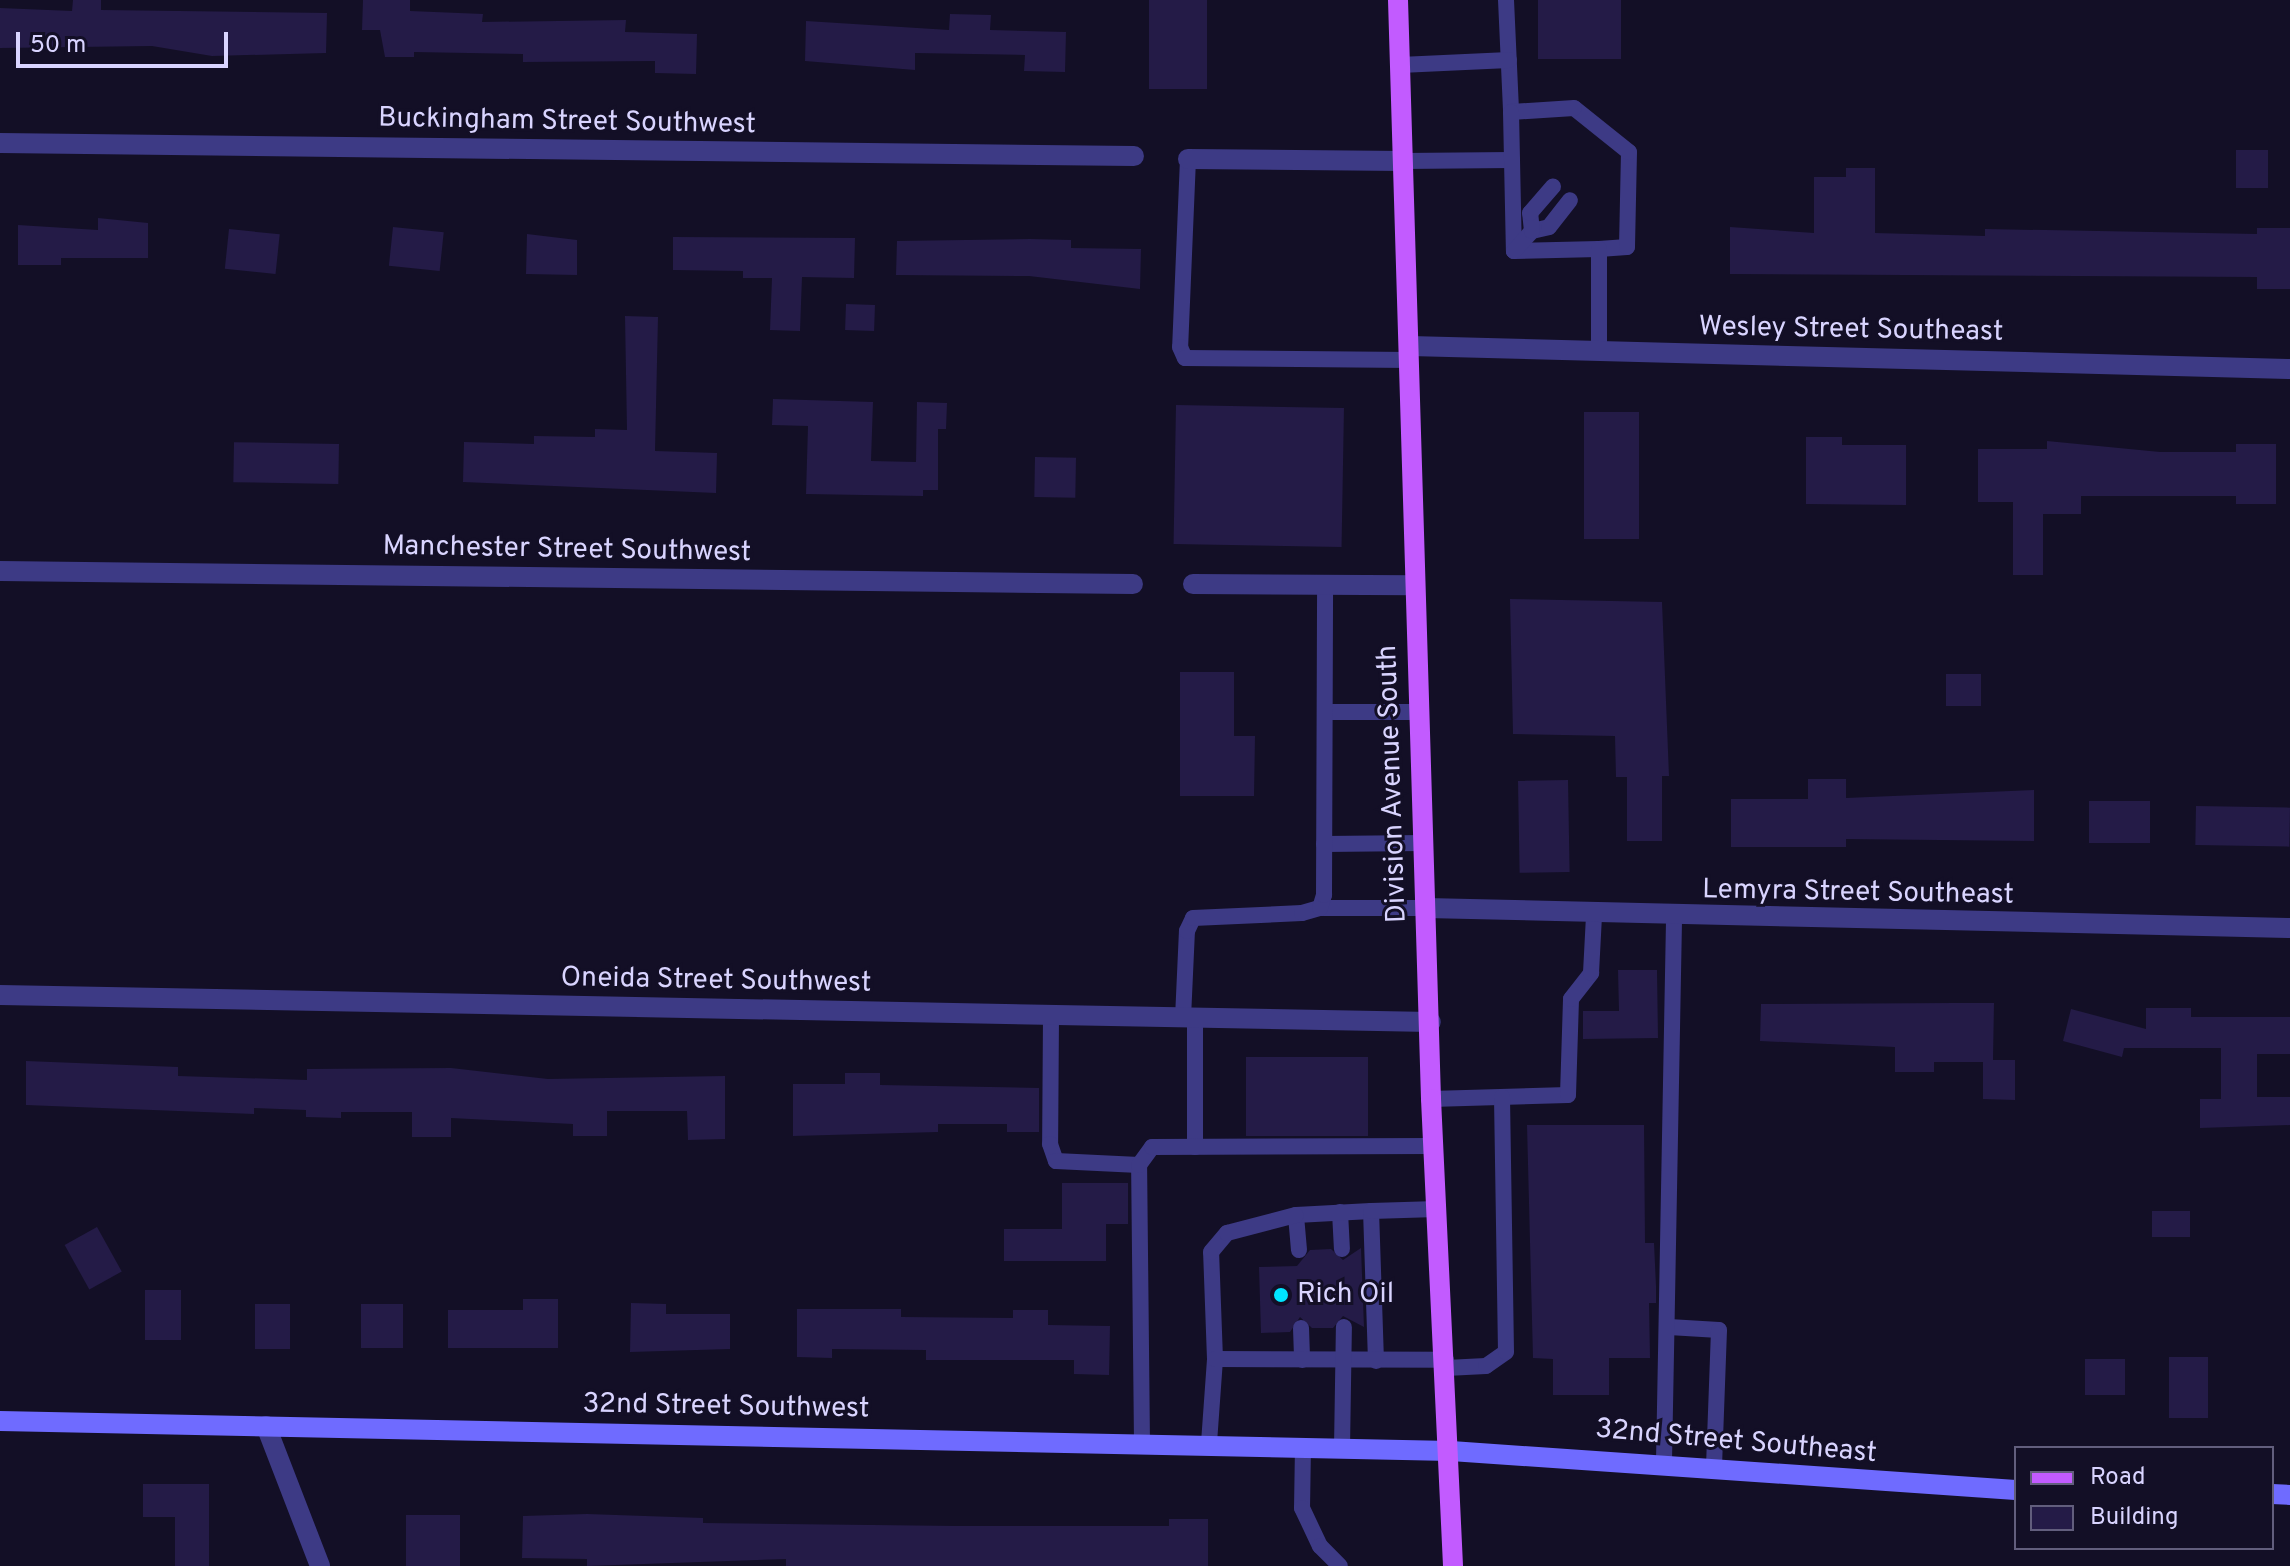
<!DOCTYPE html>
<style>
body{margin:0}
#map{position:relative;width:2290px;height:1566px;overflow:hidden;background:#130f26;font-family:Overpass,sans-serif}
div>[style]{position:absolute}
.building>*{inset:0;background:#241b47;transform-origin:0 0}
.lane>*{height:16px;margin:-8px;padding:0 8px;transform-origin:8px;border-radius:8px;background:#3d3a85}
.street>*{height:20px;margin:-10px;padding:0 10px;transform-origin:10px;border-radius:10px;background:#3d3a85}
.secondary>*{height:20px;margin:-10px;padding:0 10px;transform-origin:10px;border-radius:10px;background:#6f6bff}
.primary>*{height:20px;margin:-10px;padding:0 10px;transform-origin:10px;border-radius:10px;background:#c25bff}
.dots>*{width:22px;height:22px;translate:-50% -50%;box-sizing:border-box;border:4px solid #130f26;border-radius:50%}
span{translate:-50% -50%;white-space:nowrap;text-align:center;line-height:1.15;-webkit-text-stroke:6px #130f26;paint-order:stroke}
.street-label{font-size:28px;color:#d9d4ff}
.poi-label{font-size:28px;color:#d9d4ff}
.left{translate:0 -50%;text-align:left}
.legend{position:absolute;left:2014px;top:1446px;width:260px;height:104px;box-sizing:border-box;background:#130f26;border:2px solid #625e7d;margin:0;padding:10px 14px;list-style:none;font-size:24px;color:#d9d4ff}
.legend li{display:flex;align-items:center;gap:16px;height:40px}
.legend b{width:40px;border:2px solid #625e7d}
.scale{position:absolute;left:16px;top:32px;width:212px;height:36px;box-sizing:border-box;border:4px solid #d9d4ff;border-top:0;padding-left:10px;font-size:24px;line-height:28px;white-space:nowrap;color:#d9d4ff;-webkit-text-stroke:6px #130f26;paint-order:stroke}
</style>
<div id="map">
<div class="building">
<div style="clip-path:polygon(73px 0,101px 0,101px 10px,327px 13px,326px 53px,212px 56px,152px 46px,0 48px,0 8px,72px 11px)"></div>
<div style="clip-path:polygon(363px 0,410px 0,410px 11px,483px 14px,482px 22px,626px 20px,625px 32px,697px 34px,696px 74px,655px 73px,655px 61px,523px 62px,523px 54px,414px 52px,414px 57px,385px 57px,380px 30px,362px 30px)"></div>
<div style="left:1149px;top:0;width:58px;height:89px"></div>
<div style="left:1538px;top:0;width:83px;height:59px"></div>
<div style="clip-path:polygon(950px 14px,991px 15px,990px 30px,1066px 32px,1065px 72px,1024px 71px,1025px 55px,915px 53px,915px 70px,805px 61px,806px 21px,949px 30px)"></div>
<div style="left:2236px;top:150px;width:32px;height:38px"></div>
<div style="clip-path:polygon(1846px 168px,1875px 168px,1875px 233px,1985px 236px,1985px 229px,2257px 234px,2257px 228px,2290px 228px,2290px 289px,2257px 289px,2257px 277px,1730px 274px,1730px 227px,1814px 233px,1814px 177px,1846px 177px)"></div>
<div style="clip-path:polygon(98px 218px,148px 223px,148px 258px,61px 258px,61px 265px,18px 265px,18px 225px,98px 230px)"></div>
<div style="left:393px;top:227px;width:51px;height:39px;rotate:6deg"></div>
<div style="left:229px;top:229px;width:51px;height:40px;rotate:6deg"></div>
<div style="clip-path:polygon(527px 234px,577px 240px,577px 275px,526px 274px)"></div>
<div style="clip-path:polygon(673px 237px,855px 238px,854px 278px,802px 277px,800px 331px,770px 330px,772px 278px,743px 278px,743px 271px,673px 270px)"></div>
<div style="clip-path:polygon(1030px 239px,1071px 240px,1071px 248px,1141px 249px,1140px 289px,1029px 276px,896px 275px,897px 241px)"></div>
<div style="left:846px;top:304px;width:29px;height:26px;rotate:2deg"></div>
<div style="clip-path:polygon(625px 316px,658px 317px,655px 451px,717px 453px,716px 493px,463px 482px,464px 442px,534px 444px,534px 436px,595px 437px,595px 429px,627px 430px)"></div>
<div style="clip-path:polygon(773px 399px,873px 402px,871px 461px,916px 462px,917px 402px,947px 403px,946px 429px,938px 429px,938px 490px,923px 490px,923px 496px,806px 494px,808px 426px,772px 425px)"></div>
<div style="left:1176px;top:405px;width:168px;height:139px;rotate:1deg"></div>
<div style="left:1584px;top:412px;width:55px;height:127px"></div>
<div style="clip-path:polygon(1806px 437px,1842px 437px,1842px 445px,1906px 445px,1906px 505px,1806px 504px)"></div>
<div style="clip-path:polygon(2047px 441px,2160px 452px,2236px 452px,2236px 444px,2276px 444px,2276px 504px,2236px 504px,2236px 496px,2081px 496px,2081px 514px,2043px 514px,2043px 575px,2013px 575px,2013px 502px,1978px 502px,1978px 449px,2047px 449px)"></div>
<div style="left:339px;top:444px;width:40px;height:105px;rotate:91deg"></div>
<div style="left:1035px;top:457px;width:41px;height:40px;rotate:1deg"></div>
<div style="clip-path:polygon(1510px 599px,1662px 602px,1669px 776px,1662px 776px,1662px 841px,1627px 841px,1627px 777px,1616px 777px,1615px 736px,1513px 734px)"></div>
<div style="clip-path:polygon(1180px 672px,1234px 672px,1234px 736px,1255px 736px,1254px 796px,1180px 796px)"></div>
<div style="left:1946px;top:674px;width:35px;height:32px"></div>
<div style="clip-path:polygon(1808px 779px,1846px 779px,1846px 798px,2034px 790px,2034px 841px,1846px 839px,1846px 847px,1731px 847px,1731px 799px,1808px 799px)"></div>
<div style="left:1568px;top:780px;width:92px;height:50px;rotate:89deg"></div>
<div style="left:2089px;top:801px;width:61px;height:42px"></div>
<div style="left:2196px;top:806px;width:94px;height:39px;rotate:1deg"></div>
<div style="clip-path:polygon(1618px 970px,1657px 970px,1658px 1038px,1583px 1039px,1583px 1011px,1619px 1011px)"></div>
<div style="clip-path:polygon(1955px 1003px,1994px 1003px,1993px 1060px,2015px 1060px,2015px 1100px,1983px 1099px,1983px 1062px,1934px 1062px,1934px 1072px,1895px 1072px,1895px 1047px,1760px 1041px,1761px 1004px)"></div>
<div style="clip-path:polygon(2146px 1008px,2191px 1008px,2191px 1017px,2290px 1017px,2290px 1054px,2257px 1054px,2257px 1097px,2290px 1097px,2290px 1125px,2200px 1128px,2200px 1099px,2221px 1099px,2221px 1048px,2124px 1048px,2122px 1057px,2063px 1041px,2071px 1009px,2146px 1029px)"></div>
<div style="left:1246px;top:1057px;width:122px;height:79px"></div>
<div style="clip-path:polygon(26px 1061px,178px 1067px,178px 1076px,307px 1080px,307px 1069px,451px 1068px,548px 1079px,725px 1076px,725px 1139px,688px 1140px,687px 1111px,607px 1111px,607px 1136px,573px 1136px,573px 1124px,451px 1118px,451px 1137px,412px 1137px,412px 1112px,341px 1112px,341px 1118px,306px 1117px,306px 1110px,254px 1108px,254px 1114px,26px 1105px)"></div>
<div style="clip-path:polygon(845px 1073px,880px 1073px,880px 1085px,1039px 1088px,1039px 1132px,1007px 1132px,1007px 1124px,938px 1124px,938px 1132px,793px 1136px,793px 1084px,845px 1084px)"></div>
<div style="clip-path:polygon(1527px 1125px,1644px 1125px,1645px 1243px,1654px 1243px,1656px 1286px,1656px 1303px,1649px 1303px,1650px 1358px,1609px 1358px,1609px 1395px,1553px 1395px,1553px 1359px,1533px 1358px)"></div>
<div style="clip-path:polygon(1062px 1183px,1128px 1183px,1128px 1224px,1106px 1224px,1106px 1261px,1004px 1261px,1004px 1229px,1062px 1229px)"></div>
<div style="left:2152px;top:1211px;width:38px;height:26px"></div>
<div style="left:97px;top:1227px;width:51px;height:37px;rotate:61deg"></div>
<div style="clip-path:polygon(1361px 1248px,1364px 1327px,1343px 1316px,1333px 1328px,1312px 1328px,1300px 1317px,1290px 1332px,1261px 1333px,1259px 1267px,1297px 1266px,1310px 1250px,1331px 1249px,1343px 1260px)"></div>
<div style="left:145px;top:1290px;width:36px;height:50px"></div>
<div style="clip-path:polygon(523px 1299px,558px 1299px,558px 1348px,448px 1348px,448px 1310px,523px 1310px)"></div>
<div style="clip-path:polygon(631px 1303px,666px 1304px,666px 1314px,730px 1314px,730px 1349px,630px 1352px)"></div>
<div style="left:255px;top:1304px;width:35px;height:45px"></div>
<div style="left:361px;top:1304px;width:42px;height:44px"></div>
<div style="clip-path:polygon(797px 1309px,901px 1309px,901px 1317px,1013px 1318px,1013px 1310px,1048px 1310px,1048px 1325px,1110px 1326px,1109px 1375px,1074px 1374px,1074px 1360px,926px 1360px,926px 1350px,832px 1349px,832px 1358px,797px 1357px)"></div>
<div style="left:2169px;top:1357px;width:39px;height:61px"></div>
<div style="left:2085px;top:1359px;width:40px;height:36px"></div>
<div style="clip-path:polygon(143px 1484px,209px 1484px,209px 1566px,175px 1566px,175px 1517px,143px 1517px)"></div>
<div style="clip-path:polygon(587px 1514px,703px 1518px,703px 1523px,957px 1526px,1169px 1526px,1169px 1519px,1208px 1519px,1208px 1566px,786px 1566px,786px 1559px,587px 1566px,587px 1559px,522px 1558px,523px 1516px)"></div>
<div style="left:406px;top:1515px;width:54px;height:51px"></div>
</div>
<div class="lane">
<div style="left:1506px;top:0;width:112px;rotate:87.4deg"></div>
<div style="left:1400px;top:65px;width:109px;rotate:-2.6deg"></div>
<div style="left:1188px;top:159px;width:188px;rotate:92.4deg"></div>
<div style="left:1180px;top:347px;width:12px;rotate:66deg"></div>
<div style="left:1185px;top:358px;width:225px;rotate:0.5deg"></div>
<div style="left:1403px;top:161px;width:109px;rotate:-0.5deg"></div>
<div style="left:1532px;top:231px;width:17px;rotate:-13deg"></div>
<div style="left:1549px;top:227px;width:34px;rotate:-52deg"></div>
<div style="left:1599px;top:249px;width:28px;rotate:-4deg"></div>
<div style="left:1627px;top:247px;width:95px;rotate:-88.8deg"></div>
<div style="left:1629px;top:152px;width:70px;rotate:-141.3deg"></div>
<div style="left:1574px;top:108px;width:63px;rotate:176.4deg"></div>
<div style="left:1511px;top:112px;width:139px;rotate:88.8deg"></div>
<div style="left:1514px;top:251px;width:85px;rotate:-1.3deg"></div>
<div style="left:1599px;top:249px;width:102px;rotate:90deg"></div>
<div style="left:1514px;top:251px;width:27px;rotate:-48deg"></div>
<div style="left:1532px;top:231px;width:18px;rotate:-96deg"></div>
<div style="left:1530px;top:213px;width:35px;rotate:-49deg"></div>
<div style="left:1325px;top:712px;width:93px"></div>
<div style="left:1324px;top:844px;width:99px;rotate:-0.6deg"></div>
<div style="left:1320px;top:908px;width:106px"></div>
<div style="left:1051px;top:1016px;width:128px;rotate:90.4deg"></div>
<div style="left:1050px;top:1144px;width:18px;rotate:71deg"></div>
<div style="left:1056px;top:1161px;width:83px;rotate:2.8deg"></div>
<div style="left:1183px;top:1018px;width:87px;rotate:-87.4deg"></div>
<div style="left:1187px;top:931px;width:14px;rotate:-65deg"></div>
<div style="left:1193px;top:918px;width:109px;rotate:-2.6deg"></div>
<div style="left:1302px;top:913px;width:19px;rotate:-16deg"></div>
<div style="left:1320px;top:908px;width:14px;rotate:-73deg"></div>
<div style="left:1324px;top:895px;width:310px;rotate:-89.8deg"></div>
<div style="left:1195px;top:1019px;width:128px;rotate:90deg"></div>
<div style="left:1431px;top:1099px;width:137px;rotate:-1.7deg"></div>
<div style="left:1568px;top:1095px;width:96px;rotate:-88.2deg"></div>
<div style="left:1571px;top:999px;width:33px;rotate:-52deg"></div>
<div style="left:1591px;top:973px;width:57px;rotate:-87deg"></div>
<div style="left:1340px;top:1212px;width:37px;rotate:87deg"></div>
<div style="left:1299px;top:1250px;width:35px;rotate:-95deg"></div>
<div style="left:1296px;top:1215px;width:75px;rotate:-3.1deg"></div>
<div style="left:1669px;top:1327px;width:50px;rotate:3.4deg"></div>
<div style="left:1719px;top:1330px;width:136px;rotate:92.1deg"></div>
<div style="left:1301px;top:1328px;width:32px;rotate:88deg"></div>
<div style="left:1215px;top:1359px;width:107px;rotate:-92.1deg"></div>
<div style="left:1211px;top:1252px;width:25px;rotate:-50deg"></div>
<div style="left:1227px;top:1233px;width:71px;rotate:-14.6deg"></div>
<div style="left:1376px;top:1361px;width:150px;rotate:-91.9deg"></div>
<div style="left:1371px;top:1211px;width:66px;rotate:-1.7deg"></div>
<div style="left:1446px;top:1368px;width:40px;rotate:-2.9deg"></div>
<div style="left:1486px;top:1366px;width:24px;rotate:-35deg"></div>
<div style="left:1506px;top:1352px;width:255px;rotate:-90.9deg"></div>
<div style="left:1142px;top:1443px;width:278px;rotate:-90.6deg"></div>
<div style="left:1139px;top:1165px;width:22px;rotate:-54deg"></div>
<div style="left:1152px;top:1147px;width:282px;rotate:-0.2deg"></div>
<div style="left:1209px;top:1443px;width:84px;rotate:-85.9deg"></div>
<div style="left:1215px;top:1359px;width:231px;rotate:0.2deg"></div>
<div style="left:1303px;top:1446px;width:62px;rotate:90.9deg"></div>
<div style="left:1302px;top:1508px;width:42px;rotate:64.7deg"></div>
<div style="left:1320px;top:1546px;width:28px;rotate:45deg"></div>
<div style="left:1342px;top:1448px;width:121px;rotate:-89.1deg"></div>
<div style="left:1664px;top:1461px;width:543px;rotate:-88.94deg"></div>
</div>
<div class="street">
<div style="left:0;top:143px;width:1134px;rotate:0.66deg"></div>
<div style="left:1188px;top:159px;width:215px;rotate:0.5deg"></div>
<div style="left:1410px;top:346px;width:880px;rotate:1.5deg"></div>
<div style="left:0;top:571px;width:1133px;rotate:0.66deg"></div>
<div style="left:1193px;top:584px;width:221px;rotate:0.3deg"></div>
<div style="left:1426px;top:908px;width:864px;rotate:1.33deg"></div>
<div style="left:0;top:995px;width:1431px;rotate:1.08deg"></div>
<div style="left:266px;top:1426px;width:150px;rotate:68.9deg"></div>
</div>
<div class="secondary">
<div style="left:0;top:1421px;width:1451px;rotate:1.18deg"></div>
<div style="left:1451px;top:1451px;width:566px;rotate:3.95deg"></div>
<div style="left:2272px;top:1494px;width:18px;rotate:3deg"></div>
</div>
<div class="primary">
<div style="left:1398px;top:0;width:1099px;rotate:88.28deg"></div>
<div style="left:1431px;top:1099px;width:468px;rotate:87.3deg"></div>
</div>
<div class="dots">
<div style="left:1281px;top:1295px;background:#00e5ff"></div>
</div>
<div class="street-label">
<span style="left:567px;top:122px;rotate:1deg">Buckingham Street Southwest</span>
<span style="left:1851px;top:330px;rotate:1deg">Wesley Street Southeast</span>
<span style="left:567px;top:550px;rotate:1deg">Manchester Street Southwest</span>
<span style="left:1393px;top:784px;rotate:-92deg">Division Avenue South</span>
<span style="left:1858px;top:893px;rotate:1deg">Lemyra Street Southeast</span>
<span style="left:716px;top:981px;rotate:1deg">Oneida Street Southwest</span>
<span style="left:726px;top:1407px;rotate:1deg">32nd Street Southwest</span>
<span style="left:1736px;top:1442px;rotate:5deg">32nd Street Southeast</span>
</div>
<div class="poi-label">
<span class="left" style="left:1297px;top:1295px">Rich Oil</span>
</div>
<ul class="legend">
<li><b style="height:10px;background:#c25bff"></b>Road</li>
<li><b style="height:22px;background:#241b47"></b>Building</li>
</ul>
<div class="scale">50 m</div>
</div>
